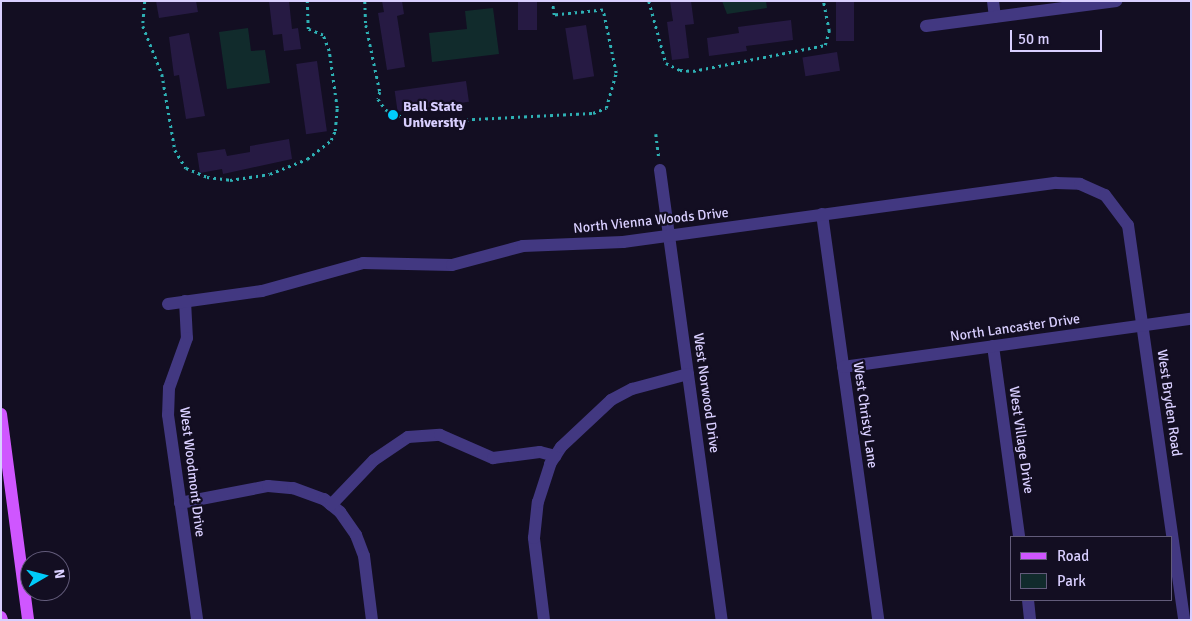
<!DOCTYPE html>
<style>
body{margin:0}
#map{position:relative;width:1192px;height:621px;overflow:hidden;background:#130e22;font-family:Signika,sans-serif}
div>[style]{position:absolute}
.green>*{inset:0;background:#112b2c}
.building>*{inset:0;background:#261a43;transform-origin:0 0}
.path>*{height:2.5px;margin-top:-1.25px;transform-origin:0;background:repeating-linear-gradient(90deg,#2eb0b4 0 2.5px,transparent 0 6.5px)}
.minor>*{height:12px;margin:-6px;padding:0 6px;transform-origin:6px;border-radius:6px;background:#423881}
.major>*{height:12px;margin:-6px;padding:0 6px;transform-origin:6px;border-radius:6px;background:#cf56ff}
.dots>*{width:14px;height:14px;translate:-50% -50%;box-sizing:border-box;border:2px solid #130e22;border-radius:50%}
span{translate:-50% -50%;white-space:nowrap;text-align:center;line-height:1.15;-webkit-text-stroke:4.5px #130e22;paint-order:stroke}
.poi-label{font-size:14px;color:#d9cfff;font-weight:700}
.left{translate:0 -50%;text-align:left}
.street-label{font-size:14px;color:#d9cfff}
.frame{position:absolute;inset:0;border:2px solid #d9cfff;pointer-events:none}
.legend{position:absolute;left:1010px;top:536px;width:162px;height:65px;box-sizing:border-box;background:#130e22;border:1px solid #625b7a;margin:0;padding:6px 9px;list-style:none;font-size:15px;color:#d9cfff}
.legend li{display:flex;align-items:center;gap:10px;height:25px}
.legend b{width:25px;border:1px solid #625b7a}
.north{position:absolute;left:20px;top:551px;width:50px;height:50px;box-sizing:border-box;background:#130e22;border:1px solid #625b7a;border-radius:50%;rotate:82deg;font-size:14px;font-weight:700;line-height:20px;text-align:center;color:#d9cfff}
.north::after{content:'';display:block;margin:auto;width:18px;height:22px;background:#00cbfa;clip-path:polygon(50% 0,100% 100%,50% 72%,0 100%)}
.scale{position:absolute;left:1010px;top:30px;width:92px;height:22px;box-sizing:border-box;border:2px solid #d9cfff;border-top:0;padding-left:6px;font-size:15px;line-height:18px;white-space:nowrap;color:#d9cfff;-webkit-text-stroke:4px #130e22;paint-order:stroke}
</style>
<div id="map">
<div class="green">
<div style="clip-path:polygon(722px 1px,766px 1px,767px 8px,727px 14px)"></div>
<div style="clip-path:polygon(493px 8px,499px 54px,432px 62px,429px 33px,467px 29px,465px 11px)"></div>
<div style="clip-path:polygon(248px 28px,251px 51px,265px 50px,270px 83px,227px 89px,219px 32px)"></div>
</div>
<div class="building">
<div style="clip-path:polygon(156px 1px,196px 1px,198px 12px,159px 18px)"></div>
<div style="clip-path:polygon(269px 1px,289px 1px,292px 29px,298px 28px,301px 49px,284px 51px,282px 34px,273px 35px)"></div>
<div style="clip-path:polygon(382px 1px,402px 1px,404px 14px,397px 16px,405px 67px,387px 70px,378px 13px,384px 12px)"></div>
<div style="left:518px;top:1px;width:19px;height:29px"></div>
<div style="clip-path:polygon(670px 1px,691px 1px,694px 24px,685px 25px,689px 58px,672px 60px,667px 22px,673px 21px)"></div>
<div style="left:836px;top:1px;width:18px;height:40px"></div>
<div style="clip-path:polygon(791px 20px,793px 40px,746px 46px,747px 51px,709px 56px,707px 38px,739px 33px,738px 27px)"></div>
<div style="left:586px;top:25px;width:52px;height:21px;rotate:81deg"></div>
<div style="clip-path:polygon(189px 33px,205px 116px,186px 119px,179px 75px,174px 76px,169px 37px)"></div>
<div style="left:837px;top:52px;width:19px;height:35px;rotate:81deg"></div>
<div style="left:317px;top:61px;width:71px;height:21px;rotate:82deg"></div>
<div style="left:466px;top:81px;width:21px;height:72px;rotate:82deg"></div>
<div style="clip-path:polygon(289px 139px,292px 159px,223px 174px,222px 169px,200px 173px,197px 153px,225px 149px,227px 156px,250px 152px,250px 146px)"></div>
</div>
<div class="path">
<div style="left:145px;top:1px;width:25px;rotate:95deg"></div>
<div style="left:143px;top:26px;width:52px;rotate:68.4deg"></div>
<div style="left:162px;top:74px;width:77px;rotate:80.3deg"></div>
<div style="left:175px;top:150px;width:21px;rotate:59deg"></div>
<div style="left:186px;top:168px;width:23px;rotate:23deg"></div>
<div style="left:207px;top:177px;width:23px;rotate:7deg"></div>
<div style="left:230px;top:180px;width:40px;rotate:-8.5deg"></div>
<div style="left:270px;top:174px;width:40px;rotate:-22deg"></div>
<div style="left:307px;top:159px;width:31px;rotate:-38deg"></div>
<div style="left:331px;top:140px;width:10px;rotate:-66deg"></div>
<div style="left:335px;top:131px;width:23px;rotate:-85deg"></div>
<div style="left:337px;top:108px;width:58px;rotate:-98deg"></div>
<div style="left:329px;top:51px;width:17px;rotate:-111deg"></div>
<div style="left:323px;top:35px;width:16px;rotate:-158deg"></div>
<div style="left:308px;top:29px;width:28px;rotate:-92deg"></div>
<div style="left:365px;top:1px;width:24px;rotate:88deg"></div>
<div style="left:366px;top:25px;width:68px;rotate:78.2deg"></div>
<div style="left:380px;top:92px;width:7px;rotate:106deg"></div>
<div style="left:378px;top:99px;width:14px;rotate:54deg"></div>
<div style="left:386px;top:110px;width:30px;rotate:23deg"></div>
<div style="left:414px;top:122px;width:179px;rotate:-2.9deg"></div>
<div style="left:593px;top:113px;width:14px;rotate:-21deg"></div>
<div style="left:606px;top:108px;width:36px;rotate:-74deg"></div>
<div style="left:616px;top:73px;width:64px;rotate:-101.7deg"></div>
<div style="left:603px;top:10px;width:49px;rotate:174.2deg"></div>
<div style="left:554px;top:15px;width:14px;rotate:-98deg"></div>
<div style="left:649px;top:1px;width:64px;rotate:74.7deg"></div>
<div style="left:666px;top:63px;width:16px;rotate:27deg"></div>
<div style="left:680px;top:70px;width:13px;rotate:4deg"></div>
<div style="left:693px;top:71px;width:135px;rotate:-11.1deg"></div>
<div style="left:825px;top:45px;width:15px;rotate:-74deg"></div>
<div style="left:829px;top:31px;width:31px;rotate:-101deg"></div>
<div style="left:656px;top:134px;width:24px;rotate:83deg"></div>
</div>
<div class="minor">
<div style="left:993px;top:1px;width:16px;rotate:83deg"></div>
<div style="left:926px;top:26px;width:192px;rotate:-7.5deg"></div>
<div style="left:660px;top:170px;width:454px;rotate:82.2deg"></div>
<div style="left:822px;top:214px;width:410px;rotate:82.1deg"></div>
<div style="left:185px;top:301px;width:37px;rotate:87deg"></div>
<div style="left:187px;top:338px;width:53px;rotate:109.8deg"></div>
<div style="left:169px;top:388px;width:27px;rotate:92deg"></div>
<div style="left:168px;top:415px;width:207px;rotate:81.9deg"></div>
<div style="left:168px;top:304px;width:95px;rotate:-7.9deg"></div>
<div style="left:262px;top:291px;width:105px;rotate:-15.5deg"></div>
<div style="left:363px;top:263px;width:89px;rotate:1.3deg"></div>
<div style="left:452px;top:265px;width:73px;rotate:-15deg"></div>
<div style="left:523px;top:246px;width:100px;rotate:-2.3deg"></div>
<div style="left:623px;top:242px;width:437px;rotate:-7.8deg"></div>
<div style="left:1056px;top:183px;width:24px;rotate:2deg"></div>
<div style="left:1080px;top:184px;width:27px;rotate:24deg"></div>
<div style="left:1105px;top:195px;width:38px;rotate:53deg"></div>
<div style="left:1128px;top:225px;width:399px;rotate:81.9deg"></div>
<div style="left:993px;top:346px;width:193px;rotate:82.2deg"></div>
<div style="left:843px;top:367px;width:351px;rotate:-7.9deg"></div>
<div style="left:180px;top:503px;width:90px;rotate:-10.9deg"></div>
<div style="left:268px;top:486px;width:25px;rotate:5deg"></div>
<div style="left:293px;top:488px;width:33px;rotate:20deg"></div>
<div style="left:324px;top:499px;width:21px;rotate:39deg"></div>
<div style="left:340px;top:512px;width:28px;rotate:55deg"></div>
<div style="left:356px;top:535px;width:22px;rotate:69deg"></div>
<div style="left:364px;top:556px;width:64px;rotate:82.9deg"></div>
<div style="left:331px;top:505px;width:62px;rotate:-46.3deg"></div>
<div style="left:374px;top:460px;width:41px;rotate:-34.1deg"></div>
<div style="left:408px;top:437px;width:32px;rotate:-4deg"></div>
<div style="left:440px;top:435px;width:58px;rotate:23.5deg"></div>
<div style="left:493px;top:458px;width:47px;rotate:-7.3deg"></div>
<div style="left:540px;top:452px;width:16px;rotate:15deg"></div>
<div style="left:1028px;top:600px;width:20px;rotate:84deg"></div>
<div style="left:544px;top:620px;width:83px;rotate:-97deg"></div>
<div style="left:534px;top:538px;width:36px;rotate:-84deg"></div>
<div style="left:538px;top:502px;width:40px;rotate:-72deg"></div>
<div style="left:550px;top:464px;width:20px;rotate:-57deg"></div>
<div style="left:561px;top:447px;width:69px;rotate:-43.2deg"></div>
<div style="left:611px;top:400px;width:24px;rotate:-28deg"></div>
<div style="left:632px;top:389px;width:58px;rotate:-15deg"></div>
</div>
<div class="major">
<div style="left:1px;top:414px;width:208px;rotate:82.5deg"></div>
<div style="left:1px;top:617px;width:3px;rotate:72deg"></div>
</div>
<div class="dots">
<div style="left:393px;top:115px;background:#00cbfa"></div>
</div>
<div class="poi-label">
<span class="left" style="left:403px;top:115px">Ball State<br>University</span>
</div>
<div class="street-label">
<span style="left:651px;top:221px;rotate:-6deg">North Vienna Woods Drive</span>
<span style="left:1015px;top:328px;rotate:-8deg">North Lancaster Drive</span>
<span style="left:706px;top:393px;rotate:82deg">West Norwood Drive</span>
<span style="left:1169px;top:403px;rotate:82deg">West Bryden Road</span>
<span style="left:865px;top:415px;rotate:82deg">West Christy Lane</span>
<span style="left:1021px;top:440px;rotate:82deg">West Village Drive</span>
<span style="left:192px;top:472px;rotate:83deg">West Woodmont Drive</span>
</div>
<div class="frame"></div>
<ul class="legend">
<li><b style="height:6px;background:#cf56ff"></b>Road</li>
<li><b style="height:14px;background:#112b2c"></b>Park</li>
</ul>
<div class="north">N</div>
<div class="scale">50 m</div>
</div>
